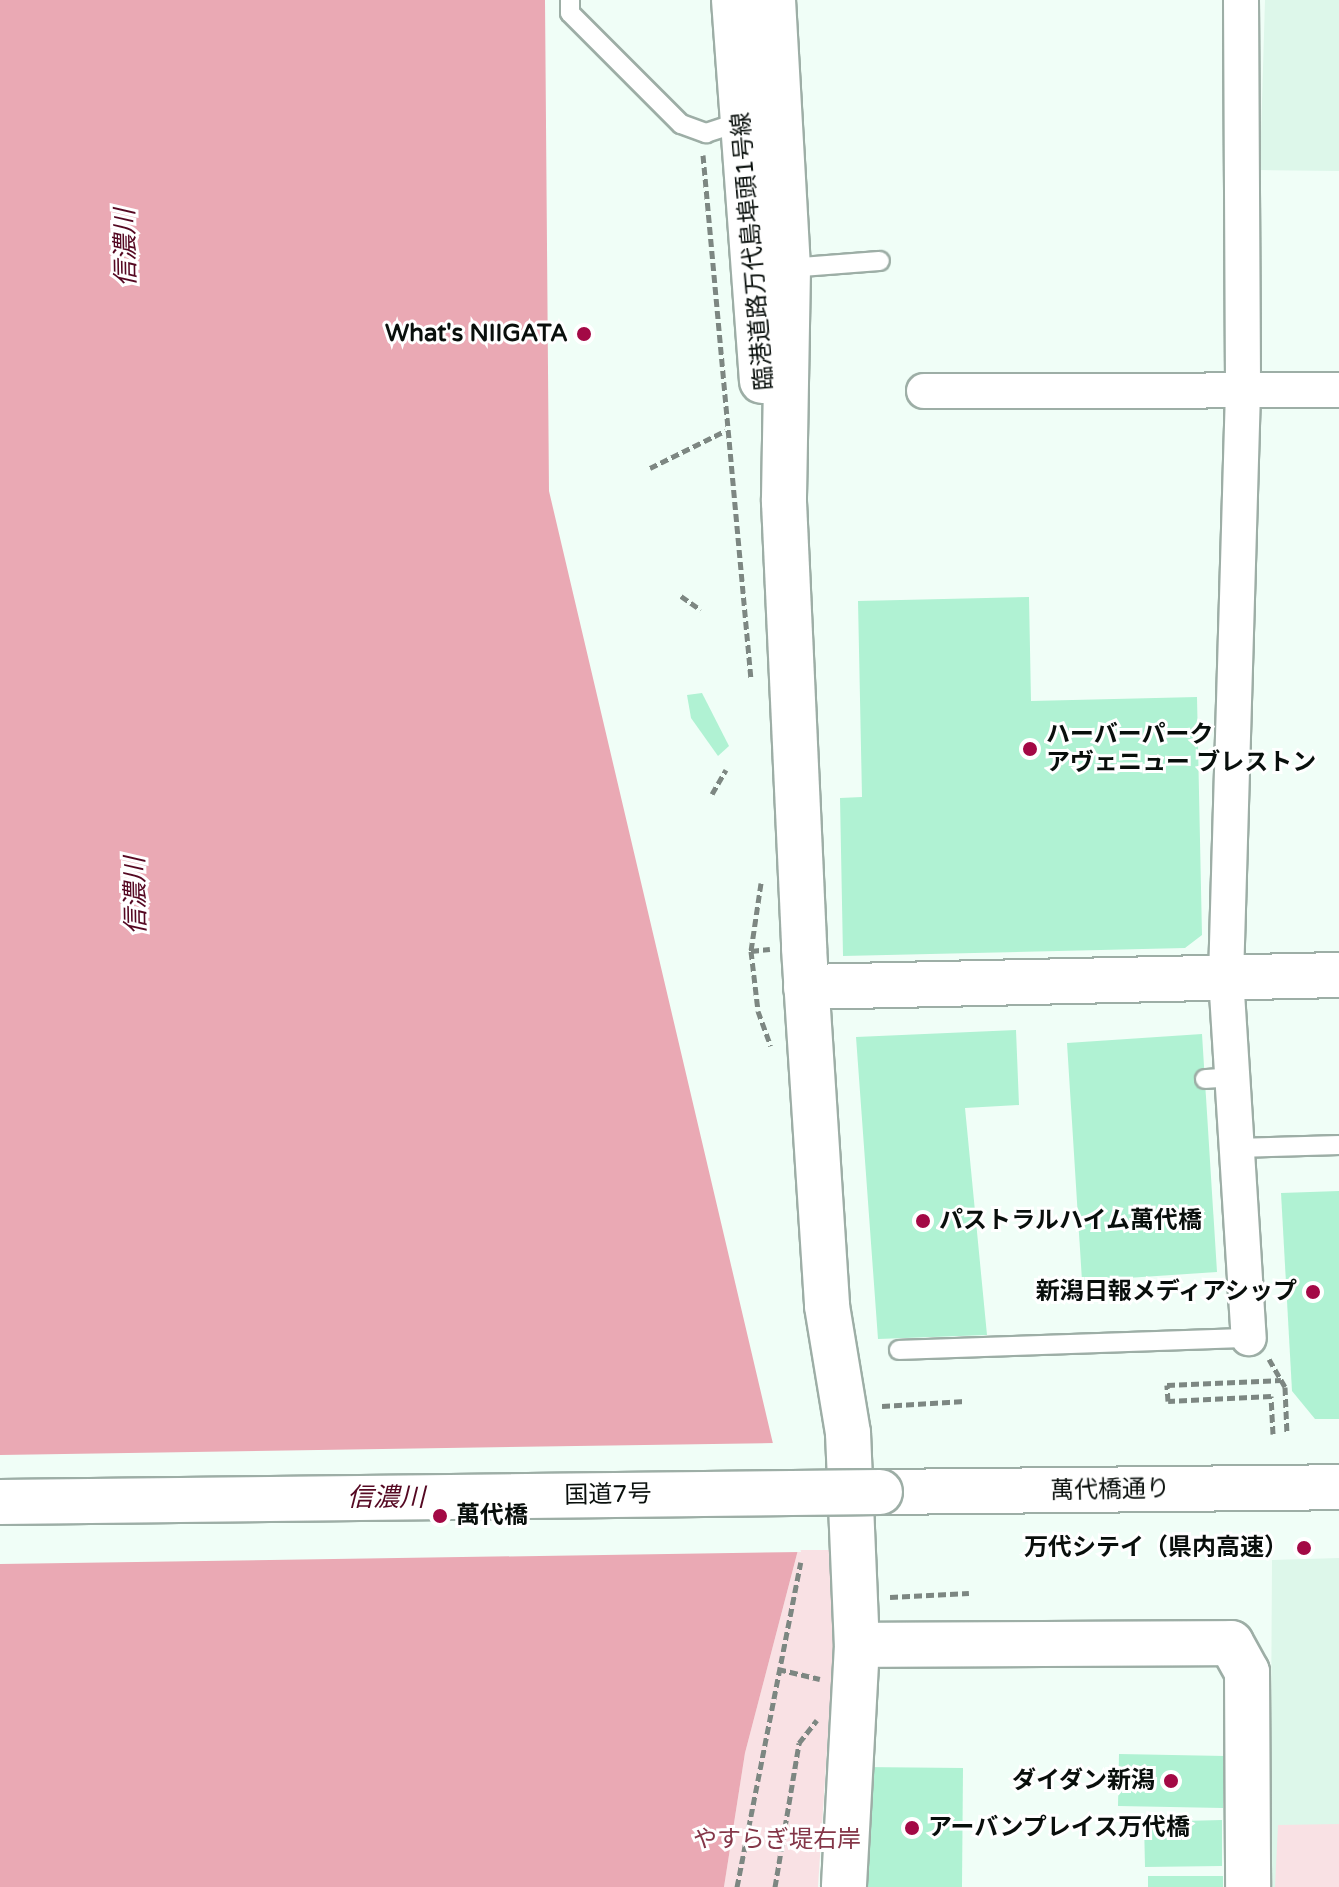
<!DOCTYPE html>
<html>
<head>
<meta charset="utf-8">
<style>
  body { margin:0 }
  #map { position:relative; width:1339px; height:1887px; overflow:hidden; background:#f0fef7; font-family:"Varela Round","Noto Sans JP",sans-serif }
  div>[style] { position:absolute }
  .built>* { inset:0; background:#ddf7ea }
  .green>* { inset:0; background:#f9e1e4 }
  .water>* { inset:0; background:#eaa9b4 }
  .pier>* { inset:0; background:#f0fef7 }
  .building>* { inset:0; background:#b0f2d3 }
  .path>* { height:5px; margin-top:-2.5px; transform-origin:0; background:repeating-linear-gradient(90deg,#7d8782 0 8px,transparent 0 12px) }
  .roads { filter:drop-shadow(2px 0 #9daea6) drop-shadow(-2px 0 #9daea6) drop-shadow(0 2px #9daea6) drop-shadow(0 -2px #9daea6) }
  .service>* { height:18px; margin:-9px; padding:0 9px; transform-origin:9px; border-radius:9px; background:#fff }
  .minor>* { height:34px; margin:-17px; padding:0 17px; transform-origin:17px; border-radius:17px; background:#fff }
  .tertiary>* { height:44px; margin:-22px; padding:0 22px; transform-origin:22px; border-radius:22px; background:#fff }
  .trunk>* { height:44px; margin:-22px; padding:0 22px; transform-origin:22px; border-radius:22px; background:#fff }
  .bridges { filter:drop-shadow(2px 0 #9daea6) drop-shadow(-2px 0 #9daea6) drop-shadow(0 2px #9daea6) drop-shadow(0 -2px #9daea6) }
  .trunk-bridge>* { height:44px; margin:-22px; padding:0 22px; transform-origin:22px; border-radius:22px; background:#fff }
  .dots>* { width:22px; height:22px; translate:-50% -50%; box-sizing:border-box; border:4px solid #fff; border-radius:50% }
  span { translate:-50% -50%; white-space:nowrap; text-align:center; line-height:1.15; -webkit-text-stroke:6px #fff; paint-order:stroke }
  .street-label { font-size:24px; color:#090f0c }
  .poi-label { font-size:24px; color:#090f0c; font-weight:700 }
  .right { translate:-100% -50%; text-align:right }
  .left { translate:0 -50%; text-align:left }
  .park-label { font-size:24px; color:#843648 }
  .water-label { font-size:26px; color:#550822; font-style:italic }
</style>
</head>
<body>
<div id="map">
  <div class="built">
    <div style="clip-path:polygon(1265px 0,1339px 0,1339px 171px,1260px 170px)"></div>
    <div style="clip-path:polygon(1339px 1558px,1339px 1887px,1270px 1887px,1272px 1560px)"></div>
  </div>
  <div class="green">
    <div style="clip-path:polygon(798px 1550px,840px 1550px,818px 1887px,724px 1887px,745px 1753px)"></div>
    <div style="clip-path:polygon(1339px 1824px,1339px 1887px,1275px 1887px,1278px 1825px)"></div>
  </div>
  <div class="water">
    <div style="clip-path:polygon(0 0,545px 0,549px 491px,798px 1550px,745px 1753px,724px 1887px,0 1887px)"></div>
  </div>
  <div class="pier">
    <div style="clip-path:polygon(774px 1443px,801px 1552px,0 1564px,0 1455px)"></div>
  </div>
  <div class="building">
    <div style="clip-path:polygon(1029px 597px,1031px 701px,1197px 697px,1202px 935px,1185px 948px,843px 956px,840px 798px,862px 797px,858px 601px)"></div>
    <div style="clip-path:polygon(702px 693px,729px 746px,718px 756px,691px 718px,687px 695px)"></div>
    <div style="clip-path:polygon(1016px 1030px,1019px 1105px,965px 1108px,987px 1335px,878px 1339px,856px 1037px)"></div>
    <div style="clip-path:polygon(1202px 1034px,1217px 1272px,1082px 1281px,1067px 1043px)"></div>
    <div style="clip-path:polygon(1339px 1191px,1339px 1419px,1315px 1419px,1292px 1391px,1281px 1193px)"></div>
    <div style="clip-path:polygon(1119px 1754px,1225px 1756px,1223px 1808px,1118px 1806px)"></div>
    <div style="clip-path:polygon(862px 1767px,963px 1768px,962px 1887px,860px 1887px)"></div>
    <div style="clip-path:polygon(1222px 1820px,1222px 1866px,1145px 1867px,1144px 1822px)"></div>
    <div style="clip-path:polygon(1148px 1876px,1223px 1876px,1223px 1887px,1148px 1887px)"></div>
  </div>
  <div class="path">
    <div style="left:703px;top:155px;width:526px;rotate:84.77deg"></div>
    <div style="left:650px;top:468px;width:84px;rotate:-26.3deg"></div>
    <div style="left:681px;top:596px;width:24px;rotate:35deg"></div>
    <div style="left:712px;top:794px;width:28px;rotate:-60deg"></div>
    <div style="left:761px;top:883px;width:69px;rotate:98.4deg"></div>
    <div style="left:751px;top:951px;width:60px;rotate:83.3deg"></div>
    <div style="left:758px;top:1011px;width:37px;rotate:70deg"></div>
    <div style="left:751px;top:951px;width:19px;rotate:-6deg"></div>
    <div style="left:1269px;top:1359px;width:32px;rotate:60deg"></div>
    <div style="left:1285px;top:1387px;width:47px;rotate:87.6deg"></div>
    <div style="left:882px;top:1406px;width:83px;rotate:-3.4deg"></div>
    <div style="left:1273px;top:1434px;width:38px;rotate:-93deg"></div>
    <div style="left:1271px;top:1396px;width:103px;rotate:177.2deg"></div>
    <div style="left:1168px;top:1401px;width:16px;rotate:-94deg"></div>
    <div style="left:1167px;top:1385px;width:114px;rotate:-2.5deg"></div>
    <div style="left:890px;top:1597px;width:79px;rotate:-2.9deg"></div>
    <div style="left:778px;top:1669px;width:43px;rotate:13.4deg"></div>
    <div style="left:737px;top:1887px;width:331px;rotate:-78.9deg"></div>
    <div style="left:775px;top:1887px;width:146px;rotate:-80.5deg"></div>
    <div style="left:799px;top:1743px;width:29px;rotate:-52deg"></div>
  </div>
  <div class="roads">
    <div class="service">
      <div style="left:570px;top:0;width:13px;rotate:90deg"></div>
      <div style="left:570px;top:13px;width:157px;rotate:45deg"></div>
      <div style="left:681px;top:124px;width:27px;rotate:20deg"></div>
      <div style="left:706px;top:133px;width:36px;rotate:-18deg"></div>
      <div style="left:788px;top:268px;width:92px;rotate:-4.4deg"></div>
      <div style="left:1205px;top:1079px;width:28px;rotate:-4deg"></div>
      <div style="left:1237px;top:1148px;width:102px;rotate:-1.7deg"></div>
      <div style="left:899px;top:1350px;width:350px;rotate:-2deg"></div>
    </div>
    <div class="minor">
      <div style="left:1241px;top:0;width:391px;rotate:89.7deg"></div>
      <div style="left:1243px;top:391px;width:586px;rotate:91.66deg"></div>
      <div style="left:1226px;top:977px;width:362px;rotate:86.4deg"></div>
      <div style="left:924px;top:391px;width:415px;rotate:-0.1deg"></div>
    </div>
    <div class="tertiary">
      <div style="left:734px;top:0;width:382px;rotate:85.8deg"></div>
      <div style="left:773px;top:0;width:268px;rotate:86.8deg"></div>
      <div style="left:788px;top:268px;width:234px;rotate:91deg"></div>
      <div style="left:784px;top:502px;width:446px;rotate:87.4deg"></div>
      <div style="left:804px;top:948px;width:359px;rotate:86.3deg"></div>
      <div style="left:827px;top:1306px;width:129px;rotate:80.6deg"></div>
      <div style="left:848px;top:1433px;width:212px;rotate:87.6deg"></div>
      <div style="left:857px;top:1645px;width:242px;rotate:93.1deg"></div>
      <div style="left:806px;top:987px;width:533px;rotate:-1.29deg"></div>
      <div style="left:857px;top:1645px;width:374px;rotate:-0.3deg"></div>
      <div style="left:1231px;top:1643px;width:33px;rotate:61deg"></div>
      <div style="left:1247px;top:1672px;width:215px;rotate:89.7deg"></div>
    </div>
    <div class="trunk">
      <div style="left:880px;top:1492px;width:459px;rotate:-0.6deg"></div>
    </div>
  </div>
  <div class="bridges">
    <div class="trunk-bridge">
      <div style="left:0;top:1502px;width:880px;rotate:-0.65deg"></div>
    </div>
  </div>
  <div class="dots">
    <div style="left:584px;top:334px;background:#a30945"></div>
    <div style="left:1030px;top:749px;background:#a30945"></div>
    <div style="left:923px;top:1221px;background:#a30945"></div>
    <div style="left:1313px;top:1292px;background:#a30945"></div>
    <div style="left:440px;top:1516px;background:#a30945"></div>
    <div style="left:1304px;top:1548px;background:#a30945"></div>
    <div style="left:1171px;top:1781px;background:#a30945"></div>
    <div style="left:912px;top:1828px;background:#a30945"></div>
  </div>
  <div class="street-label">
    <span style="left:753px;top:251px;rotate:-95deg">臨港道路万代島埠頭1号線</span>
    <span style="left:1110px;top:1490px;rotate:-1deg">萬代橋通り</span>
    <span style="left:608px;top:1495px;rotate:-1deg">国道7号</span>
  </div>
  <div class="poi-label">
    <span class="right" style="left:568px;top:334px">What's NIIGATA</span>
    <span class="left" style="left:1046px;top:749px">ハーバーパーク<br>アヴェニュー ブレストン</span>
    <span class="left" style="left:939px;top:1221px">パストラルハイム萬代橋</span>
    <span class="right" style="left:1297px;top:1292px">新潟日報メディアシップ</span>
    <span class="left" style="left:456px;top:1516px">萬代橋</span>
    <span class="right" style="left:1288px;top:1548px">万代シテイ（県内高速）</span>
    <span class="right" style="left:1155px;top:1781px">ダイダン新潟</span>
    <span class="left" style="left:928px;top:1828px">アーバンプレイス万代橋</span>
  </div>
  <div class="park-label">
    <span style="left:777px;top:1840px">やすらぎ堤右岸</span>
  </div>
  <div class="water-label">
    <span style="left:126px;top:248px;rotate:-91deg">信濃川</span>
    <span style="left:136px;top:896px;rotate:-91deg">信濃川</span>
    <span style="left:386px;top:1498px">信濃川</span>
  </div>
</div>
</body>
</html>
